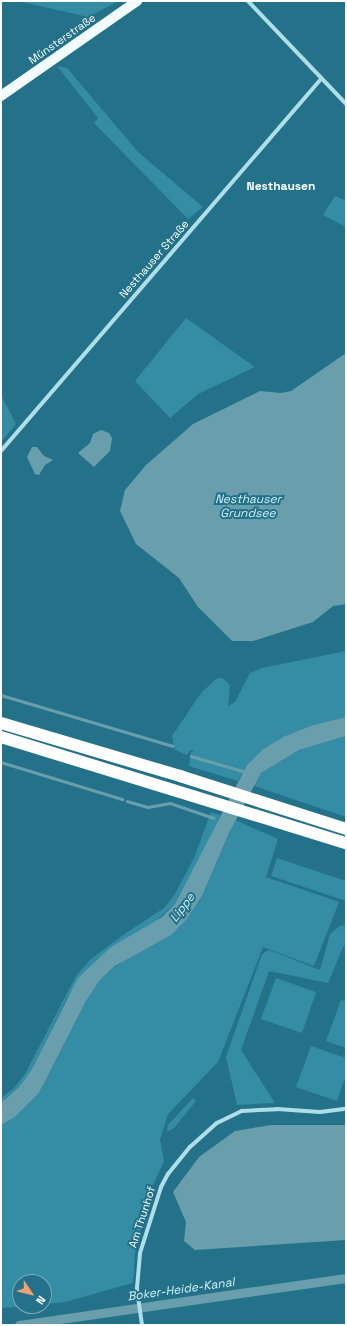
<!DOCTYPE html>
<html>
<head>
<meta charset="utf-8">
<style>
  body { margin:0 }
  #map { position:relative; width:347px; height:1326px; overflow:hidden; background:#237289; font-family:"Space Grotesk",sans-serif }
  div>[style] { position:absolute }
  .green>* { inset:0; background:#348da4 }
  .water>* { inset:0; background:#699ead }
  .stream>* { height:2.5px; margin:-1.25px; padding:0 1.25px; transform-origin:1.25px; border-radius:1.25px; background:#699ead }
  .canal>* { height:9px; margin:-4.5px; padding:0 4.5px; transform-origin:4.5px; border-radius:4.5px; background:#699ead }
  .minor>* { height:4px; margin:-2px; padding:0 2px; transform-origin:2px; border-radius:2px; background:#afdeea }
  .primary>* { height:10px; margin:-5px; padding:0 5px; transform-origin:5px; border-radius:5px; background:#f2fbfe }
  .motorway>* { height:12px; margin:-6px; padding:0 6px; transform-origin:6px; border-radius:6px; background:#fff }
  span { translate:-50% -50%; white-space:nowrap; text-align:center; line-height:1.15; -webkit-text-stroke:4px #237289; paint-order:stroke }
  .street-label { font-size:11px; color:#fff }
  .neighbourhood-label { font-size:12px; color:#fff; font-weight:700 }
  .water-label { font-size:12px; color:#d2eff6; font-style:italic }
  .frame { position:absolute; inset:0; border:2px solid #fff; pointer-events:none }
  .north { position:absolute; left:12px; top:1274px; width:40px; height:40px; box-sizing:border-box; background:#237289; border:1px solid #7baab8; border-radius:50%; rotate:125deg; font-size:11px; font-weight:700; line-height:16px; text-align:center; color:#fff }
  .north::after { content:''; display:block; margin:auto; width:14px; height:18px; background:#f5a271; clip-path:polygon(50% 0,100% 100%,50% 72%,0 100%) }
</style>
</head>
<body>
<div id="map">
  <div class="green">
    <div style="clip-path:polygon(18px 1px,119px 1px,88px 17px)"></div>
    <div style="clip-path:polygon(57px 66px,67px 68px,138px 152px,203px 207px,188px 219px,94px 123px,98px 118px)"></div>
    <div style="clip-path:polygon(335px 196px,344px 200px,346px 197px,346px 227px,323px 215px)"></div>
    <div style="clip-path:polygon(186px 318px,255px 367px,198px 394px,170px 418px,135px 381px)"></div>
    <div style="clip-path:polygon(1px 395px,16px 424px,1px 442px)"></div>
    <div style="clip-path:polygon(346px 651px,346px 717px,313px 725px,285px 736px,263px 749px,247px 765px,238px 781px,189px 766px,191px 752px,195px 751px,190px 750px,187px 755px,175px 750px,172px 736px,201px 693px,216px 679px,222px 678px,230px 685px,228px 706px,235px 702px,250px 673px,262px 668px)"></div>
    <div style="clip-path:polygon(346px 736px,346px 817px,252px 785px,261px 773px,299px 750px)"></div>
    <div style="clip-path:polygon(211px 812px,220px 815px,216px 826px,175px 904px,67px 998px,32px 1069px,19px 1087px,1px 1103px,1px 1098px,14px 1088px,25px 1074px,76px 976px,91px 959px,123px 935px,164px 908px,175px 894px,194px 858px)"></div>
    <div style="clip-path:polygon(235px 820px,278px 839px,266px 877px,339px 902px,314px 966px,263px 947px,218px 1062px,168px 1114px,160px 1140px,164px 1161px,150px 1192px,135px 1253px,133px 1283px,65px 1302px,44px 1304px,44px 1282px,20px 1282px,20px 1306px,29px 1306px,1px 1308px,1px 1125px,15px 1117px,39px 1093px,86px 1001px,100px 980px,115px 967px,187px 919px,202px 896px)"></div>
    <div style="clip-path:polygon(277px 858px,346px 881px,346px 901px,271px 876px)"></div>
    <div style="clip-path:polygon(341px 925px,346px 926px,346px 946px,343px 947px,328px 983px,269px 971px,241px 1050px,275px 1103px,237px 1105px,226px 1057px,262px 954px,269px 950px,320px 970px,330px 934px)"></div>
    <div style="clip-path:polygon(276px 978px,316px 992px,302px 1033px,261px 1019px)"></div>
    <div style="clip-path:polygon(341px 1000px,346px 1002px,346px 1048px,326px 1041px)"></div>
    <div style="clip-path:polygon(311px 1046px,346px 1058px,346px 1075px,337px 1101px,296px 1087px)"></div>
    <div style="clip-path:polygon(193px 1098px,196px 1101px,174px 1128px,167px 1132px,168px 1125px)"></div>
  </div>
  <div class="water">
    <div style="clip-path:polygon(346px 353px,346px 604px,333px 606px,313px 622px,253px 641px,232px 641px,198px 607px,179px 578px,136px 544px,120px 511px,125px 490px,146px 465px,193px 424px,260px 391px,281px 393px,291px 391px)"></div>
    <div style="clip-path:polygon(101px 430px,109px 433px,112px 438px,110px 451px,94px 467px,78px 453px,90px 443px,93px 434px)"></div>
    <div style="clip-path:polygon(32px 447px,37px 447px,44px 456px,53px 460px,45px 465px,39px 475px,35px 474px,27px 457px)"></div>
    <div style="clip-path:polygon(346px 717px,346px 736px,299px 750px,261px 773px,230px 831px,202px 896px,187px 919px,171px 935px,115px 966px,100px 980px,86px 1001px,39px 1093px,15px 1117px,1px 1125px,1px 1103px,19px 1087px,32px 1069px,78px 978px,111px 947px,162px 917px,175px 904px,247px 765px,263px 749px,285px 736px,313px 725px)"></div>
    <div style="clip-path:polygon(271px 1125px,346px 1125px,346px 1240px,195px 1250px,184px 1241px,186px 1222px,173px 1192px,199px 1157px,235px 1131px)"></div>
  </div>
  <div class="stream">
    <div style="left:1px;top:695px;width:179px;rotate:16.5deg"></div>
    <div style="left:191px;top:756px;width:57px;rotate:16.2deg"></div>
    <div style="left:1px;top:762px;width:127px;rotate:17deg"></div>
    <div style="left:127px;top:801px;width:22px;rotate:16deg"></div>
    <div style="left:148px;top:807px;width:22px;rotate:-10deg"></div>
    <div style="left:170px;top:803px;width:46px;rotate:18.8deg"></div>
  </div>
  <div class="canal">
    <div style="left:19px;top:1325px;width:330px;rotate:-8.2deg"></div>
  </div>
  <div class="minor">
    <div style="left:248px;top:1px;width:142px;rotate:46.4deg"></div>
    <div style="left:1px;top:451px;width:489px;rotate:-49.3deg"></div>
    <div style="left:142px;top:1325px;width:37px;rotate:-98deg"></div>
    <div style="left:137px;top:1288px;width:35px;rotate:-85deg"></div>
    <div style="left:140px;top:1253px;width:69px;rotate:-72.3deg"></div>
    <div style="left:161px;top:1187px;width:15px;rotate:-62deg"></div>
    <div style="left:168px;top:1174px;width:35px;rotate:-51deg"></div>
    <div style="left:190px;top:1147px;width:36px;rotate:-42deg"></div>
    <div style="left:217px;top:1123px;width:28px;rotate:-26deg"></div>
    <div style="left:242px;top:1111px;width:35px;rotate:-3deg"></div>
    <div style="left:277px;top:1109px;width:43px;rotate:4deg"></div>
    <div style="left:320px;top:1112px;width:26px;rotate:-7deg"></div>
  </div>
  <div class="primary">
    <div style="left:1px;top:96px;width:166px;rotate:-34.9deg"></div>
  </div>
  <div class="motorway">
    <div style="left:1px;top:723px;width:187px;rotate:16.5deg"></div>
    <div style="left:180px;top:776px;width:174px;rotate:17.7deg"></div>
    <div style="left:1px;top:737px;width:361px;rotate:17.1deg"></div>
  </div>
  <div class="street-label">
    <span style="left:62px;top:39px;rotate:-35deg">Münsterstraße</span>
    <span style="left:154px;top:259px;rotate:-49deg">Nesthauser Straße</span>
    <span style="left:142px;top:1217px;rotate:-72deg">Am Thunhof</span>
  </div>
  <div class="neighbourhood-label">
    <span style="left:281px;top:187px">Nesthausen</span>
  </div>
  <div class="water-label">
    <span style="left:248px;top:507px">Nesthauser<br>Grundsee</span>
    <span style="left:183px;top:908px;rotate:-53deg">Lippe</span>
    <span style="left:181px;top:1290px;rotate:-8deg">Boker-Heide-Kanal</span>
  </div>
  <div class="frame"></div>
  <div class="north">N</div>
</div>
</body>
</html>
